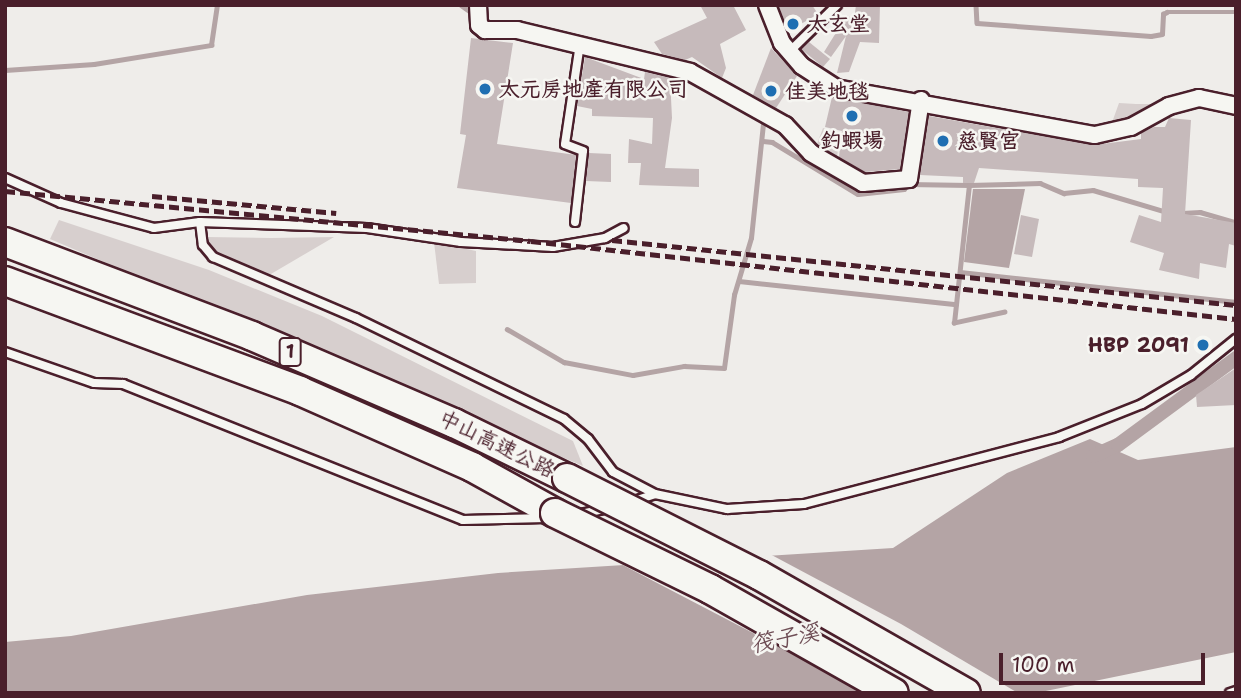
<!DOCTYPE html>
<html>
<head>
<meta charset="utf-8">
<style>
  body { margin:0 }
  #map { position:relative; width:1241px; height:698px; overflow:hidden; background:#efedea; font-family:"Shantell Sans","LXGW WenKai TC",sans-serif }
  div>[style] { position:absolute }
  .green>* { inset:0; background:#d7cfce }
  .water>* { inset:0; background:#b4a4a5 }
  .pier>* { inset:0; background:#efedea }
  .stream>* { height:4.5px; margin:-2.25px; padding:0 2.25px; transform-origin:2.25px; border-radius:2.25px; background:#b4a4a5 }
  .canal>* { height:14px; margin:-7px; padding:0 7px; transform-origin:7px; border-radius:7px; background:#b4a4a5 }
  .building>* { inset:0; background:#c6babb }
  .roads { filter:drop-shadow(2px 0 #4a1f2b) drop-shadow(-2px 0 #4a1f2b) drop-shadow(0 2px #4a1f2b) drop-shadow(0 -2px #4a1f2b) }
  .service>* { height:8px; margin:-4px; padding:0 4px; transform-origin:4px; border-radius:4px; background:#f6f6f2 }
  .minor>* { height:16px; margin:-8px; padding:0 8px; transform-origin:8px; border-radius:8px; background:#f6f6f2 }
  .motorway>* { height:28px; margin:-14px; padding:0 14px; transform-origin:14px; border-radius:14px; background:#f6f6f2 }
  .rail>* { height:4.5px; margin-top:-2.25px; transform-origin:0; background:repeating-linear-gradient(90deg,#4a1f2b 0 10px,transparent 0 15px) }
  .bridges { filter:drop-shadow(2px 0 #4a1f2b) drop-shadow(-2px 0 #4a1f2b) drop-shadow(0 2px #4a1f2b) drop-shadow(0 -2px #4a1f2b) }
  .motorway-bridge>* { height:28px; margin:-14px; padding:0 14px; transform-origin:14px; border-radius:14px; background:#f6f6f2 }
  .dots>* { width:19px; height:19px; translate:-50% -50%; box-sizing:border-box; border:4px solid #f6f6f2; border-radius:50% }
  span { translate:-50% -50%; white-space:nowrap; text-align:center; line-height:1.15; -webkit-text-stroke:5px #f6f6f2; paint-order:stroke }
  .shield-label span { padding:2px 5px; background:#f6f6f2; border:2px solid; border-radius:5px; -webkit-text-stroke-width:0 }
  .shield-label { font-size:19px; color:#4a1f2b; font-weight:700 }
  .poi-label { font-size:21px; color:#4a1f2b; font-weight:700 }
  .left { translate:0 -50%; text-align:left }
  .right { translate:-100% -50%; text-align:right }
  .street-label { font-size:21px; color:#4a1f2b }
  .water-label { font-size:23px; color:#6f4e56; font-style:italic }
  .frame { position:absolute; inset:0; border:7px solid #4a1f2b; pointer-events:none }
  .scale { position:absolute; left:999px; top:653px; width:206px; height:32px; box-sizing:border-box; border:4px solid #4a1f2b; border-top:0; padding-left:9px; font-size:21px; line-height:24px; white-space:nowrap; color:#4a1f2b; -webkit-text-stroke:5px #f6f6f2; paint-order:stroke }
</style>
</head>
<body>
<div id="map">
  <div class="green">
    <div style="clip-path:polygon(1119px 103px,1136px 104px,1154px 104px,1110px 128px)"></div>
    <div style="clip-path:polygon(823px 128px,840px 134px,835px 173px,812px 157px)"></div>
    <div style="clip-path:polygon(59px 220px,209px 270px,322px 316px,573px 441px,583px 466px,50px 239px)"></div>
    <div style="clip-path:polygon(207px 237px,271px 238px,334px 237px,259px 281px,217px 261px,207px 249px)"></div>
    <div style="clip-path:polygon(434px 242px,476px 251px,476px 283px,439px 284px)"></div>
  </div>
  <div class="water">
    <div style="clip-path:polygon(973px 189px,1025px 189px,1009px 268px,964px 262px)"></div>
    <div style="clip-path:polygon(1090px 439px,1138px 460px,1236px 447px,1236px 652px,1036px 693px,5px 693px,5px 642px,71px 636px,307px 595px,498px 573px,893px 548px,1007px 473px)"></div>
  </div>
  <div class="pier">
    <div style="clip-path:polygon(766px 552px,901px 624px,1018px 693px,868px 693px,615px 561px)"></div>
  </div>
  <div class="stream">
    <div style="left:461px;top:5px;width:12px;rotate:35deg"></div>
    <div style="left:976px;top:5px;width:18px;rotate:87deg"></div>
    <div style="left:977px;top:23px;width:174px;rotate:4.3deg"></div>
    <div style="left:1151px;top:36px;width:11px;rotate:-10deg"></div>
    <div style="left:1162px;top:34px;width:20px;rotate:-87deg"></div>
    <div style="left:1163px;top:14px;width:4px;rotate:-27deg"></div>
    <div style="left:1167px;top:12px;width:69px"></div>
    <div style="left:5px;top:70px;width:89px;rotate:-3.9deg"></div>
    <div style="left:94px;top:64px;width:119px;rotate:-9.2deg"></div>
    <div style="left:211px;top:45px;width:40px;rotate:-81.5deg"></div>
    <div style="left:763px;top:141px;width:9px;rotate:6deg"></div>
    <div style="left:772px;top:142px;width:100px;rotate:31.2deg"></div>
    <div style="left:858px;top:194px;width:46px;rotate:-6.2deg"></div>
    <div style="left:904px;top:189px;width:6px;rotate:-51deg"></div>
    <div style="left:908px;top:184px;width:61px;rotate:0.9deg"></div>
    <div style="left:1182px;top:213px;width:18px;rotate:-3deg"></div>
    <div style="left:1200px;top:212px;width:37px;rotate:16deg"></div>
    <div style="left:960px;top:272px;width:278px;rotate:6.2deg"></div>
    <div style="left:739px;top:281px;width:218px;rotate:6.1deg"></div>
    <div style="left:1005px;top:312px;width:52px;rotate:167.8deg"></div>
    <div style="left:954px;top:323px;width:139px;rotate:-83.8deg"></div>
    <div style="left:969px;top:185px;width:71px;rotate:-1.6deg"></div>
    <div style="left:1040px;top:183px;width:26px;rotate:23deg"></div>
    <div style="left:1064px;top:193px;width:29px;rotate:-6deg"></div>
    <div style="left:1093px;top:190px;width:77px;rotate:16.6deg"></div>
    <div style="left:507px;top:329px;width:66px;rotate:30.1deg"></div>
    <div style="left:564px;top:362px;width:70px;rotate:10.7deg"></div>
    <div style="left:633px;top:375px;width:52px;rotate:-10deg"></div>
    <div style="left:684px;top:366px;width:40px;rotate:2.9deg"></div>
    <div style="left:724px;top:368px;width:74px;rotate:-82.2deg"></div>
    <div style="left:734px;top:295px;width:59px;rotate:-73.4deg"></div>
    <div style="left:751px;top:238px;width:116px;rotate:-84deg"></div>
  </div>
  <div class="canal">
    <div style="left:1093px;top:456px;width:27px;rotate:-24deg"></div>
    <div style="left:1118px;top:445px;width:147px;rotate:-36.4deg"></div>
  </div>
  <div class="building">
    <div style="clip-path:polygon(700px 5px,733px 5px,746px 30px,720px 44px,726px 68px,722px 78px,692px 57px,685px 60px,662px 54px,654px 42px,707px 18px)"></div>
    <div style="clip-path:polygon(778px 5px,812px 5px,818px 14px,789px 31px)"></div>
    <div style="clip-path:polygon(856px 5px,880px 5px,879px 43px,860px 42px,849px 72px,837px 73px,846px 36px,831px 57px,824px 52px,847px 15px,854px 20px)"></div>
    <div style="clip-path:polygon(471px 38px,513px 43px,497px 144px,576px 155px,571px 203px,457px 188px,466px 135px,460px 134px)"></div>
    <div style="clip-path:polygon(809px 42px,830px 59px,823px 67px,801px 49px)"></div>
    <div style="clip-path:polygon(771px 48px,797px 76px,776px 108px,753px 95px)"></div>
    <div style="clip-path:polygon(585px 57px,644px 79px,645px 72px,670px 78px,672px 118px,665px 168px,699px 169px,699px 187px,639px 185px,641px 163px,628px 163px,629px 139px,652px 144px,653px 118px,592px 116px,592px 109px,577px 106px)"></div>
    <div style="clip-path:polygon(832px 97px,909px 112px,900px 169px,865px 172px,839px 157px,842px 131px,825px 127px)"></div>
    <div style="clip-path:polygon(929px 116px,1094px 145px,1141px 139px,1141px 133px,1154px 127px,1165px 127px,1169px 118px,1191px 120px,1185px 214px,1236px 223px,1236px 246px,1229px 244px,1226px 268px,1200px 263px,1199px 279px,1159px 270px,1164px 253px,1130px 242px,1139px 215px,1161px 222px,1163px 188px,1138px 187px,1138px 179px,979px 168px,974px 183px,963px 183px,963px 177px,920px 175px)"></div>
    <div style="clip-path:polygon(589px 153px,611px 154px,611px 182px,586px 181px)"></div>
    <div style="clip-path:polygon(1021px 215px,1039px 219px,1032px 257px,1014px 254px)"></div>
    <div style="clip-path:polygon(1236px 368px,1236px 405px,1197px 407px,1196px 395px)"></div>
  </div>
  <div class="roads">
    <div class="service">
      <div style="left:789px;top:52px;width:67px;rotate:-44.4deg"></div>
      <div style="left:5px;top:178px;width:61px;rotate:24.1deg"></div>
      <div style="left:61px;top:203px;width:96px;rotate:15deg"></div>
      <div style="left:154px;top:228px;width:46px;rotate:-7.4deg"></div>
      <div style="left:200px;top:222px;width:167px;rotate:2.1deg"></div>
      <div style="left:367px;top:228px;width:95px;rotate:8.5deg"></div>
      <div style="left:461px;top:242px;width:92px;rotate:3.1deg"></div>
      <div style="left:553px;top:247px;width:53px;rotate:-9.8deg"></div>
      <div style="left:605px;top:238px;width:21px;rotate:-28deg"></div>
      <div style="left:200px;top:222px;width:23px;rotate:83deg"></div>
      <div style="left:203px;top:245px;width:16px;rotate:50deg"></div>
      <div style="left:213px;top:257px;width:155px;rotate:23.1deg"></div>
      <div style="left:356px;top:318px;width:231px;rotate:25.9deg"></div>
      <div style="left:564px;top:419px;width:31px;rotate:40deg"></div>
      <div style="left:588px;top:439px;width:41px;rotate:52.9deg"></div>
      <div style="left:613px;top:472px;width:47px;rotate:27.6deg"></div>
      <div style="left:655px;top:494px;width:74px;rotate:11.8deg"></div>
      <div style="left:727px;top:509px;width:77px;rotate:-3.7deg"></div>
      <div style="left:804px;top:504px;width:264px;rotate:-14.7deg"></div>
      <div style="left:1059px;top:437px;width:89px;rotate:-21.7deg"></div>
      <div style="left:1142px;top:404px;width:57px;rotate:-30.6deg"></div>
      <div style="left:1191px;top:375px;width:58px;rotate:-38.7deg"></div>
      <div style="left:575px;top:222px;width:71px;rotate:-83.6deg"></div>
      <div style="left:583px;top:151px;width:19px;rotate:-159deg"></div>
      <div style="left:565px;top:144px;width:101px;rotate:-81.5deg"></div>
      <div style="left:5px;top:352px;width:94px;rotate:19.2deg"></div>
      <div style="left:94px;top:383px;width:29px;rotate:2deg"></div>
      <div style="left:123px;top:384px;width:366px;rotate:21.8deg"></div>
      <div style="left:463px;top:520px;width:83px;rotate:-1.4deg"></div>
      <div style="left:631px;top:502px;width:25px;rotate:-18deg"></div>
      <div style="left:576px;top:515px;width:33px;rotate:-12deg"></div>
      <div style="left:1230px;top:693px;width:6px;rotate:-18deg"></div>
    </div>
    <div class="minor">
      <div style="left:478px;top:5px;width:20px;rotate:87deg"></div>
      <div style="left:479px;top:25px;width:8px;rotate:40deg"></div>
      <div style="left:485px;top:30px;width:32px"></div>
      <div style="left:517px;top:30px;width:178px;rotate:13.6deg"></div>
      <div style="left:690px;top:72px;width:109px;rotate:29.2deg"></div>
      <div style="left:785px;top:125px;width:38px;rotate:47deg"></div>
      <div style="left:811px;top:153px;width:60px;rotate:30deg"></div>
      <div style="left:863px;top:183px;width:46px;rotate:-5deg"></div>
      <div style="left:909px;top:179px;width:80px;rotate:-81.4deg"></div>
      <div style="left:767px;top:5px;width:41px;rotate:68.5deg"></div>
      <div style="left:782px;top:43px;width:30px;rotate:49deg"></div>
      <div style="left:802px;top:66px;width:40px;rotate:32.9deg"></div>
      <div style="left:836px;top:88px;width:263px;rotate:10.3deg"></div>
      <div style="left:1095px;top:135px;width:37px;rotate:-13deg"></div>
      <div style="left:1131px;top:127px;width:43px;rotate:-28.9deg"></div>
      <div style="left:1169px;top:106px;width:31px;rotate:-15deg"></div>
      <div style="left:1199px;top:98px;width:38px;rotate:12deg"></div>
    </div>
    <div class="motorway">
      <div style="left:5px;top:242px;width:264px;rotate:20.8deg"></div>
      <div style="left:252px;top:336px;width:220px;rotate:23.3deg"></div>
      <div style="left:454px;top:423px;width:126px;rotate:26deg"></div>
      <div style="left:5px;top:281px;width:315px;rotate:20.4deg"></div>
      <div style="left:300px;top:391px;width:188px;rotate:23.8deg"></div>
      <div style="left:472px;top:467px;width:95px;rotate:29deg"></div>
    </div>
  </div>
  <div class="rail">
    <div style="left:5px;top:191px;width:528px;rotate:5.43deg"></div>
    <div style="left:531px;top:241px;width:709px;rotate:6.31deg"></div>
    <div style="left:152px;top:196px;width:185px;rotate:5.3deg"></div>
    <div style="left:612px;top:240px;width:627px;rotate:5.95deg"></div>
  </div>
  <div class="bridges">
    <div class="motorway-bridge">
      <div style="left:567px;top:478px;width:215px;rotate:26.8deg"></div>
      <div style="left:759px;top:575px;width:238px;rotate:29.7deg"></div>
      <div style="left:555px;top:513px;width:173px;rotate:26.1deg"></div>
      <div style="left:710px;top:589px;width:211px;rotate:29.5deg"></div>
    </div>
  </div>
  <div class="dots">
    <div style="left:793px;top:24px;background:#1f6fb2"></div>
    <div style="left:485px;top:89px;background:#1f6fb2"></div>
    <div style="left:771px;top:91px;background:#1f6fb2"></div>
    <div style="left:852px;top:116px;background:#1f6fb2"></div>
    <div style="left:943px;top:141px;background:#1f6fb2"></div>
    <div style="left:1203px;top:345px;background:#1f6fb2"></div>
  </div>
  <div class="shield-label">
    <span style="left:290px;top:352px">1</span>
  </div>
  <div class="poi-label">
    <span class="left" style="left:807px;top:24px">太玄堂</span>
    <span class="left" style="left:499px;top:89px">太元房地產有限公司</span>
    <span class="left" style="left:785px;top:91px">佳美地毯</span>
    <span style="left:852px;top:140px">釣蝦場</span>
    <span class="left" style="left:957px;top:141px">慈賢宮</span>
    <span class="right" style="left:1189px;top:345px">HBP 2091</span>
  </div>
  <div class="street-label">
    <span style="left:497px;top:444px;rotate:26deg">中山高速公路</span>
  </div>
  <div class="water-label">
    <span style="left:785px;top:638px;rotate:-11deg">筏子溪</span>
  </div>
  <div class="frame"></div>
  <div class="scale">100 m</div>
</div>
</body>
</html>
